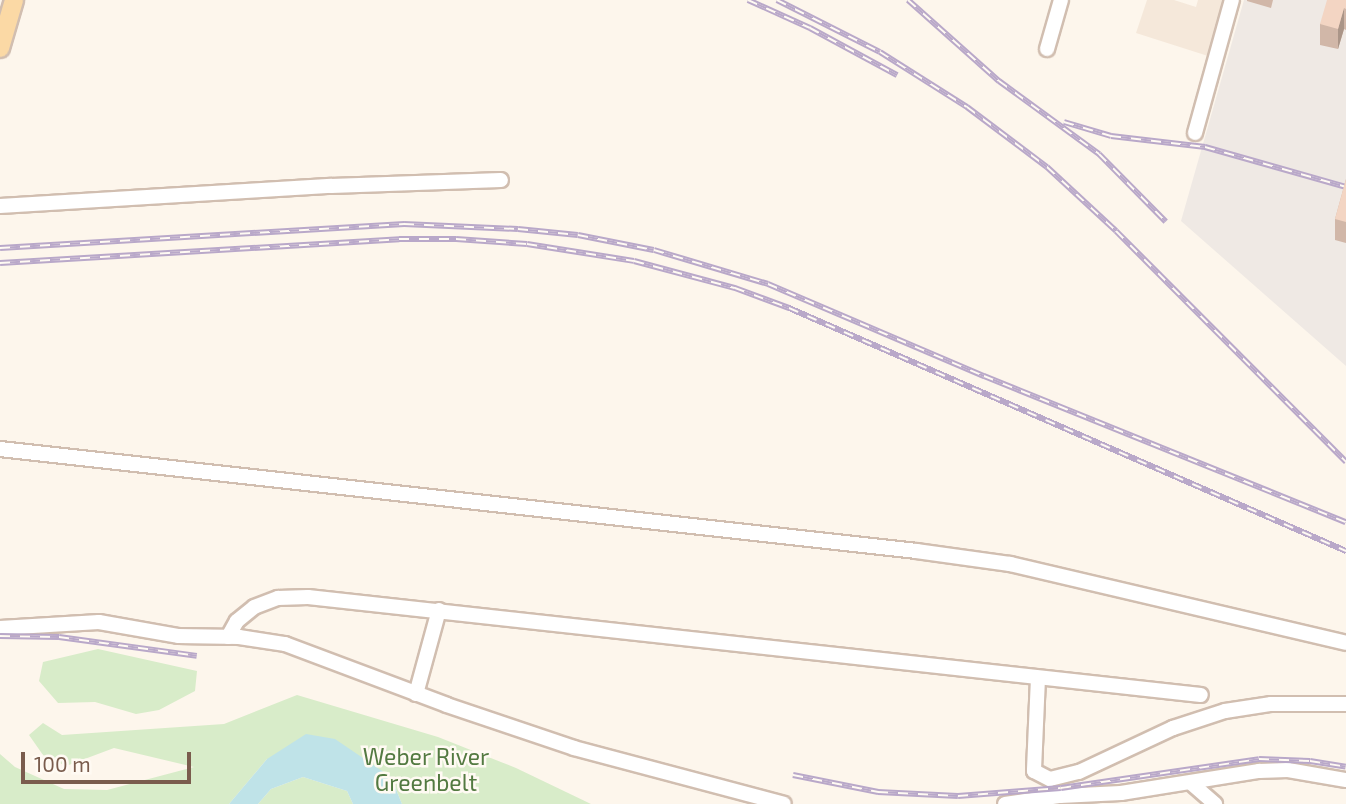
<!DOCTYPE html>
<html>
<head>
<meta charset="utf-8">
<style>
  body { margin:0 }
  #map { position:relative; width:1346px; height:804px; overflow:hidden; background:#fdf6ec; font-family:"Exo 2",sans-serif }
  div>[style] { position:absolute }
  .residential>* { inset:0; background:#f5e8da }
  .industrial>* { inset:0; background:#efe9e4 }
  .green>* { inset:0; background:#d8ecc9 }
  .water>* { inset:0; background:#bfe3e8 }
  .roads { filter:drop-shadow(2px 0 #d1beb0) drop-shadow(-2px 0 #d1beb0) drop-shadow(0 2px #d1beb0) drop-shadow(0 -2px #d1beb0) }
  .minor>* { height:14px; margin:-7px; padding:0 7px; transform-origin:7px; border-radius:7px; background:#fff }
  .major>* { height:18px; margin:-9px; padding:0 9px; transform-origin:9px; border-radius:9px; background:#fbd9a5 }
  .rail>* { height:6px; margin-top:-3px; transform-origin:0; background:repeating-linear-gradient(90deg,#fffaf3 0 10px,#b9a8c9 0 20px); box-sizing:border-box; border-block:2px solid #b9a8c9 }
  .wall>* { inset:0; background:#d1b7a8 }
  .shaded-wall>* { inset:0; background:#aa9588 }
  .building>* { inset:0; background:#f3d5c3 }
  span { translate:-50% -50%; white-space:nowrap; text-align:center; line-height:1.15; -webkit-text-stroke:5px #fffaf3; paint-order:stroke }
  .park-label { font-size:23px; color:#537a41 }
  .scale { position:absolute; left:21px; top:752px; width:170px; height:32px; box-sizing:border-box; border:4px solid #7a5c4d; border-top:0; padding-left:9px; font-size:21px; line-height:24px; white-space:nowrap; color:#7a5c4d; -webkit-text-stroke:5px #fffaf3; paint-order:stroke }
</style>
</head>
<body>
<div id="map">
  <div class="residential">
    <div style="clip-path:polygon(1147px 0,1174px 0,1196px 7px,1198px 0,1224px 0,1208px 56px,1136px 33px)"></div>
  </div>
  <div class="industrial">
    <div style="clip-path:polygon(1244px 0,1346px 0,1346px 366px,1181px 221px)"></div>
  </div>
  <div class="green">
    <div style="clip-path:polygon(98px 649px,197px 671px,195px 691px,159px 710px,136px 714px,95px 702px,58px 703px,39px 681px,43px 662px)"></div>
    <div style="clip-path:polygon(297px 695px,438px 737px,516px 768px,591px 804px,402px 804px,391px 777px,267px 759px,229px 804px,0 804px,0 754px,15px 767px,64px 789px,107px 790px,194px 767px,114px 748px,66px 766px,43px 755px,29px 735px,43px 723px,62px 735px,224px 724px)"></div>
    <div style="clip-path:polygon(303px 777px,347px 791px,353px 804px,258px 804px,271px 789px)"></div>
  </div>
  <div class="water">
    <div style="clip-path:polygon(306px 734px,335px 739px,391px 777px,402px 804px,353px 804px,347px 791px,303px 777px,271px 789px,258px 804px,229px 804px,267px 759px)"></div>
  </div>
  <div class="roads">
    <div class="minor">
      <div style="left:1047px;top:49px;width:51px;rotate:-74.1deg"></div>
      <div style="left:1195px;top:133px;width:138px;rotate:-74.5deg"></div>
      <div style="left:0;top:206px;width:332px;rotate:-3.5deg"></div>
      <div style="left:331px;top:186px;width:170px;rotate:-2deg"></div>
      <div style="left:0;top:449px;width:922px;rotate:6.35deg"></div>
      <div style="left:916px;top:551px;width:95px;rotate:7.9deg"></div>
      <div style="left:1010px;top:564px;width:345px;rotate:13.2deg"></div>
      <div style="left:0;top:628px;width:99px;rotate:-3.5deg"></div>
      <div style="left:99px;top:622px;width:80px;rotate:10deg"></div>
      <div style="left:178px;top:636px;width:61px;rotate:0.9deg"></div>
      <div style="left:239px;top:637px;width:47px;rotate:8.7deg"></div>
      <div style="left:285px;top:644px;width:173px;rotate:20.6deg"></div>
      <div style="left:447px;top:705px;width:134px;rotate:18.7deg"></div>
      <div style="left:574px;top:748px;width:217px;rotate:14.9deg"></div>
      <div style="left:228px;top:637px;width:18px;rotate:-61deg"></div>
      <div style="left:237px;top:621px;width:22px;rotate:-39deg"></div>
      <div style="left:254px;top:607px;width:26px;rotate:-21deg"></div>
      <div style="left:278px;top:598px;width:30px;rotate:-2deg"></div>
      <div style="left:308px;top:597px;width:898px;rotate:6.26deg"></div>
      <div style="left:1038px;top:678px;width:93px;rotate:92.5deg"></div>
      <div style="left:1034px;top:771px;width:18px;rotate:27deg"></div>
      <div style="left:1050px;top:779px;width:30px;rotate:-14deg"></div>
      <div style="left:1079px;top:772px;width:104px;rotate:-25.1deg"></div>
      <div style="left:1173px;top:728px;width:55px;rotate:-18.1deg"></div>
      <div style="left:1225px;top:711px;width:47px;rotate:-8.7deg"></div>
      <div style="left:1271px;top:704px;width:75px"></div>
      <div style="left:416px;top:694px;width:87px;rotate:-74.7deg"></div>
      <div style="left:1191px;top:783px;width:32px;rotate:41deg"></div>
      <div style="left:1005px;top:804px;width:56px;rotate:-8.3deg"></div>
      <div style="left:1060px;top:796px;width:61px;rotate:-2.8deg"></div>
      <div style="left:1121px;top:793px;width:140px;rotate:-9.1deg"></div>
      <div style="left:1259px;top:771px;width:29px;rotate:-2deg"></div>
      <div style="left:1288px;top:770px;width:59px;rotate:9.8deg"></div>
    </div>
    <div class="major">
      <div style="left:0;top:48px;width:50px;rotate:-73.7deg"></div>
    </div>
  </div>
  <div class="rail">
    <div style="left:748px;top:0;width:68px;rotate:24.3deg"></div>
    <div style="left:810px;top:28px;width:99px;rotate:28.4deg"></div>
    <div style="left:777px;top:0;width:115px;rotate:26.8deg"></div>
    <div style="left:880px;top:52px;width:103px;rotate:32.3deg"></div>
    <div style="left:967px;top:107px;width:100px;rotate:36.9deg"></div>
    <div style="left:1047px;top:167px;width:94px;rotate:42.8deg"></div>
    <div style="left:1116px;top:231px;width:326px;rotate:45.1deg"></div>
    <div style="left:908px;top:0;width:122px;rotate:41.7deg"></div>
    <div style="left:999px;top:81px;width:124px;rotate:36.1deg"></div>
    <div style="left:1099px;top:154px;width:95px;rotate:45.4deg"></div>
    <div style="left:1064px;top:122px;width:49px;rotate:16.6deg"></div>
    <div style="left:1111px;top:136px;width:95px;rotate:6.7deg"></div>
    <div style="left:1205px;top:147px;width:147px;rotate:15.8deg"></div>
    <div style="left:0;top:248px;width:405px;rotate:-3.4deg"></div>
    <div style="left:404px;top:224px;width:114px;rotate:2.5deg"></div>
    <div style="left:518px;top:229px;width:60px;rotate:5.7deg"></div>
    <div style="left:578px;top:235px;width:77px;rotate:11.2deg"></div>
    <div style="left:654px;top:250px;width:119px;rotate:16.6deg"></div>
    <div style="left:768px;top:284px;width:235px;rotate:23.1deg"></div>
    <div style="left:984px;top:376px;width:390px;rotate:22deg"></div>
    <div style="left:0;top:263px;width:400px;rotate:-3.4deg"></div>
    <div style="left:399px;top:239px;width:57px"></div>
    <div style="left:456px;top:239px;width:71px;rotate:4deg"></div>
    <div style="left:527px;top:244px;width:108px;rotate:9deg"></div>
    <div style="left:634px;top:261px;width:105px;rotate:15deg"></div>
    <div style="left:735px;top:288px;width:58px;rotate:20.3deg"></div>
    <div style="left:789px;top:308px;width:608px;rotate:23.57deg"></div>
    <div style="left:0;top:636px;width:59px;rotate:1deg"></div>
    <div style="left:59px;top:637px;width:139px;rotate:7.8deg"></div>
    <div style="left:793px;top:775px;width:87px;rotate:11.3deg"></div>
    <div style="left:878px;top:792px;width:80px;rotate:2.9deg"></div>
    <div style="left:958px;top:796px;width:103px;rotate:-4.4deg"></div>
    <div style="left:1061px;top:788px;width:200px;rotate:-8.3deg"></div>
    <div style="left:1259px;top:759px;width:51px;rotate:2.2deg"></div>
    <div style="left:1310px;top:761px;width:36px;rotate:9deg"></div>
  </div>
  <div class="wall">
    <div style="clip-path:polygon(1247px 0,1273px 0,1271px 8px,1247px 1px)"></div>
    <div style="clip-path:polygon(1346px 0,1346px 30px,1344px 29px,1338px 49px,1320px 45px,1320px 24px)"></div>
    <div style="clip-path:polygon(1346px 179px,1346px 243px,1335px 240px,1335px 219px)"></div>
  </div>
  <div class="shaded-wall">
    <div style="clip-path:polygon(1344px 8px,1344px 29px,1338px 49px,1338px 29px)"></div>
  </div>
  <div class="building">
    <div style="clip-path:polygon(1327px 0,1346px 0,1346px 9px,1344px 8px,1338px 29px,1320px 24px)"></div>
    <div style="clip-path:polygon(1346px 179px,1346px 222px,1335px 219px)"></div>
  </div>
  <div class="park-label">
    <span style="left:426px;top:769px">Weber River<br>Greenbelt</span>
  </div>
  <div class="scale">100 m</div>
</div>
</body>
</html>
